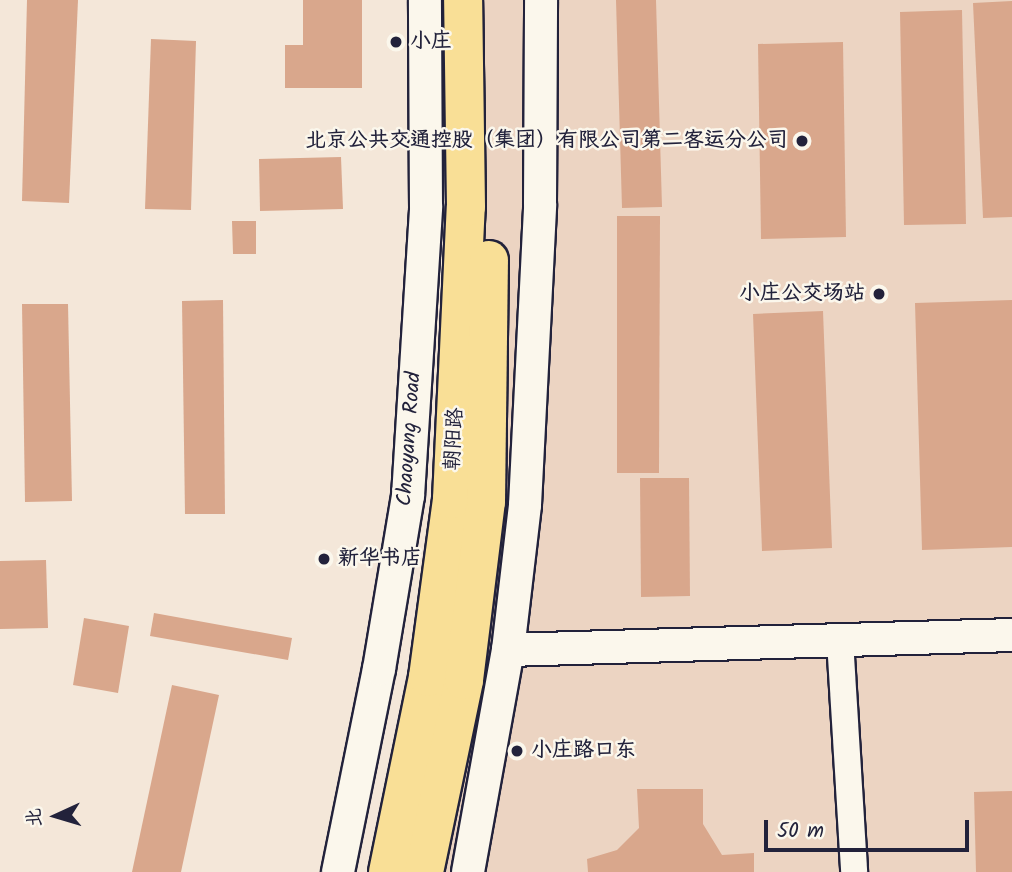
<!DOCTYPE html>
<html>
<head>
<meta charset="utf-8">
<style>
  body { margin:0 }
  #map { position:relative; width:1012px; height:872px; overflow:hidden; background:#f4e7d9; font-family:Kalam,"LXGW WenKai TC",sans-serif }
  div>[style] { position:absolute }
  .built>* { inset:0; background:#ecd4c2 }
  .building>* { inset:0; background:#d9a78c }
  .roads { filter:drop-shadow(2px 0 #22223b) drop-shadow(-2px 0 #22223b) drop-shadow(0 2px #22223b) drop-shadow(0 -2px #22223b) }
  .minor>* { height:26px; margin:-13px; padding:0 13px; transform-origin:13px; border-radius:13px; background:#fbf7ec }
  .tertiary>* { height:32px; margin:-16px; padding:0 16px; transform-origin:16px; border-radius:16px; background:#fbf7ec }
  .trunk>* { height:38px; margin:-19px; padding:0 19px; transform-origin:19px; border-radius:19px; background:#f9df96 }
  .dots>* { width:19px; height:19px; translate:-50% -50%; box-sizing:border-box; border:4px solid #fbf7ec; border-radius:50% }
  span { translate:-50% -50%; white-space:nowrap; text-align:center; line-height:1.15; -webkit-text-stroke:5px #fbf7ec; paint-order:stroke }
  .poi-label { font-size:21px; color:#22223b; font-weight:700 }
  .left { translate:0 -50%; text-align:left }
  .right { translate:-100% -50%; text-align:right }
  .street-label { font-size:21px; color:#22223b }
  .north { position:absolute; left:21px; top:781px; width:70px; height:70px; -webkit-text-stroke:5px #fbf7ec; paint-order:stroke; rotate:266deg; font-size:19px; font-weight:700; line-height:28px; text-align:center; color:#22223b }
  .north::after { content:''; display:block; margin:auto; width:24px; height:32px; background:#22223b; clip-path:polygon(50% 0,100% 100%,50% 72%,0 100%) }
  .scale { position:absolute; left:764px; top:820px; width:205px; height:32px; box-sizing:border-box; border:4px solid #22223b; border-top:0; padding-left:9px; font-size:21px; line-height:24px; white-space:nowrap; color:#22223b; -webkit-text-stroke:5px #fbf7ec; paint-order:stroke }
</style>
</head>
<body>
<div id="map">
  <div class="built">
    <div style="clip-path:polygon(463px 0,1012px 0,1012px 872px,396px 872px,448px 634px)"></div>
  </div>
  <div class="building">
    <div style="clip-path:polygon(27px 0,78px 0,69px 203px,22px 201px)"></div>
    <div style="clip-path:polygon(303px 0,362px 0,362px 88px,285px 88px,285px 45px,303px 45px)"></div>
    <div style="clip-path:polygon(616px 0,656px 0,662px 207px,622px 208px)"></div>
    <div style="clip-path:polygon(1012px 1px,1012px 217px,983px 218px,973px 3px)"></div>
    <div style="clip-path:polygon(962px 10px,966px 224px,904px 225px,900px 12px)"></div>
    <div style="clip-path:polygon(151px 39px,196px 41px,191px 210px,145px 209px)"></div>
    <div style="clip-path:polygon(843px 42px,846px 237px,761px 239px,758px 44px)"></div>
    <div style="clip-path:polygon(341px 157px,343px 209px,260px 211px,259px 159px)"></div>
    <div style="clip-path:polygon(617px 216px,660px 216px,659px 473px,617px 473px)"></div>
    <div style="clip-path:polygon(232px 221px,256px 221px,256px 254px,233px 254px)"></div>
    <div style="clip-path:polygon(223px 300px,225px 514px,185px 514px,182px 301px)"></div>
    <div style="clip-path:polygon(1012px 300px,1012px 547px,922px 550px,915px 303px)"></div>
    <div style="clip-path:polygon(22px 304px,68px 304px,72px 501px,25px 502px)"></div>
    <div style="clip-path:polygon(823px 311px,832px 548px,762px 551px,753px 314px)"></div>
    <div style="clip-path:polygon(640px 478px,689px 478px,690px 596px,641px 597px)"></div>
    <div style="clip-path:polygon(46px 560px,48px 628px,0 629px,0 561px)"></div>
    <div style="clip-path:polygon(154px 613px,292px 638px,288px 660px,150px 636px)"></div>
    <div style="clip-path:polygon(84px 618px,129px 626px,118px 693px,73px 685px)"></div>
    <div style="clip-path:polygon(172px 685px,219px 695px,181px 872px,132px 872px)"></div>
    <div style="clip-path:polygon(637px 789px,703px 789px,703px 824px,722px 855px,754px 853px,754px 872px,588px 872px,587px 859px,617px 850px,639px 828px)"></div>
    <div style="clip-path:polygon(1012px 791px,1012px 872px,976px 872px,974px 792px)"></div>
  </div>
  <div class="roads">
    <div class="minor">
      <div style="left:840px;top:640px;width:232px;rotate:86.5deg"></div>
    </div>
    <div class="tertiary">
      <div style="left:508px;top:650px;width:504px;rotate:-1.7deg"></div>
      <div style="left:338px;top:872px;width:207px;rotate:-78.6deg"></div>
      <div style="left:379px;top:669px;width:175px;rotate:-80.5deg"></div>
      <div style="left:408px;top:496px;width:290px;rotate:-86.4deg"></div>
      <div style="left:426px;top:207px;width:207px;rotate:-90.3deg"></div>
      <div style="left:468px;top:872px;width:226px;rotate:-79.8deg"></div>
      <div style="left:508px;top:650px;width:146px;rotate:-83.3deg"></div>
      <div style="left:525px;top:505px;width:301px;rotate:-87.1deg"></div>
      <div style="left:540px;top:204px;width:204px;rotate:-89.7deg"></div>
    </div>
    <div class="trunk">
      <div style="left:388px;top:872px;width:199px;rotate:-78.4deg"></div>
      <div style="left:428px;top:677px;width:180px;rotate:-82.3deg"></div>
      <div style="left:452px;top:499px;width:292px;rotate:-87.3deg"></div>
      <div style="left:466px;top:207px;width:207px;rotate:-90.8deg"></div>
      <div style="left:424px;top:872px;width:196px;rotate:-78.2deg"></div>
      <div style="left:464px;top:680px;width:179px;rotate:-83deg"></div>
      <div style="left:486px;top:502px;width:242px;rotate:-89.3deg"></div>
    </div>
  </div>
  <div class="dots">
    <div style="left:396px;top:42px;background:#22223b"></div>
    <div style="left:802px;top:141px;background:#22223b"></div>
    <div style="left:879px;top:294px;background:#22223b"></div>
    <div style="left:324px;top:559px;background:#22223b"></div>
    <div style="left:517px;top:751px;background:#22223b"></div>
  </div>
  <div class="poi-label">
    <span class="left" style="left:410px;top:42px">小庄</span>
    <span class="right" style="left:788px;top:141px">北京公共交通控股（集团）有限公司第二客运分公司</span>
    <span class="right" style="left:865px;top:294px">小庄公交场站</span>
    <span class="left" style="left:338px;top:559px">新华书店</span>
    <span class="left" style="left:531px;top:751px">小庄路口东</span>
  </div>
  <div class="street-label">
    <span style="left:410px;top:439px;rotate:-86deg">Chaoyang Road</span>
    <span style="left:455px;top:439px;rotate:-87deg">朝阳路</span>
  </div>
  <div class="north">北</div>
  <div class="scale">50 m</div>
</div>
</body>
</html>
